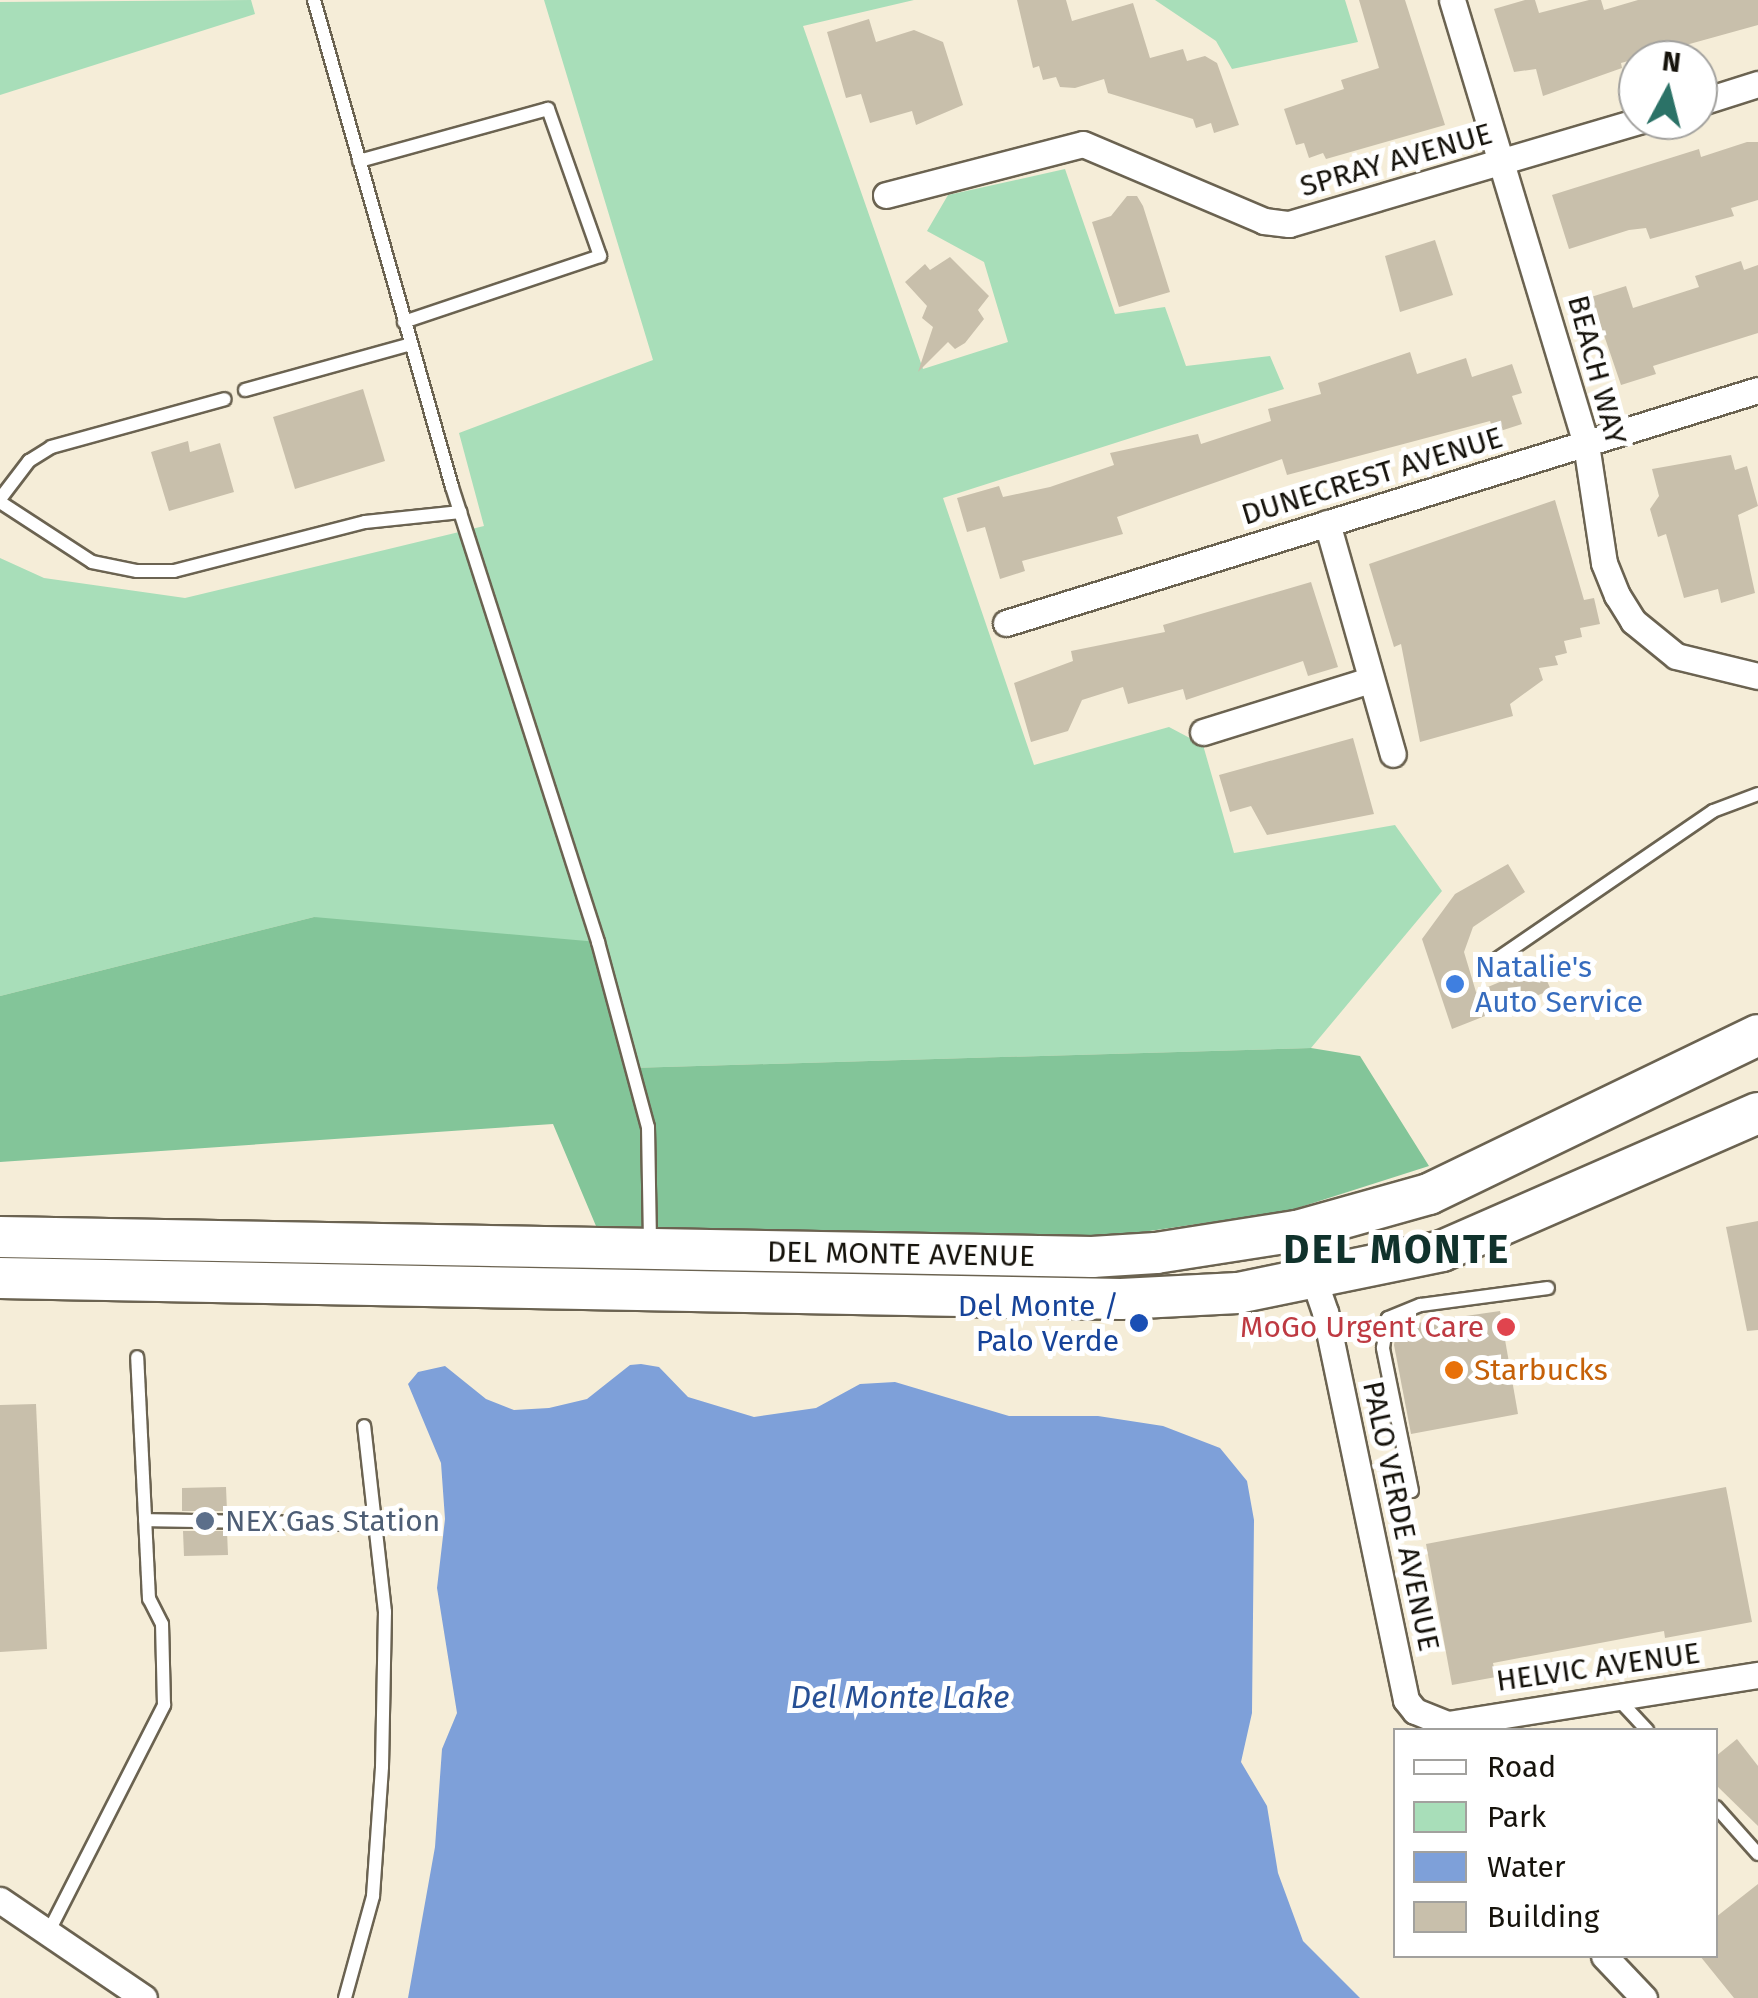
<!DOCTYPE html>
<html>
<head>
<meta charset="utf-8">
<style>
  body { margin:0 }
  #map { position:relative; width:1758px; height:1998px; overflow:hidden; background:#f5edd8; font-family:"Fira Sans",sans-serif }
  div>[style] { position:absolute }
  .green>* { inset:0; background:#a8deb9 }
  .forest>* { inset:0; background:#83c599 }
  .water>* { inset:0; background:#7ea0d9 }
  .building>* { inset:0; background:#c8bfab }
  .roads { filter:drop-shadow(2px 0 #6b6351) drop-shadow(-2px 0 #6b6351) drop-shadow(0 2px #6b6351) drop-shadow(0 -2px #6b6351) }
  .service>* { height:12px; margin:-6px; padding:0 6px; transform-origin:6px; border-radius:6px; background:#fff }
  .minor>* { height:25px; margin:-12.5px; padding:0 12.5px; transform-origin:12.5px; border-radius:12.5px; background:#fff }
  .primary>* { height:40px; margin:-20px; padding:0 20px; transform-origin:20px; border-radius:20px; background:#fff }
  .dots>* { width:28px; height:28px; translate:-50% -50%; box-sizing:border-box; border:5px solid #fff; border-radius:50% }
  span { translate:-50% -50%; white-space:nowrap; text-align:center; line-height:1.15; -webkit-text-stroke:10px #fff; paint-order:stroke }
  .street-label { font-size:30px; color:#16130c }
  .shop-label { font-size:30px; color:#366cbe }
  .left { translate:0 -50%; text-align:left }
  .transit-label { font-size:30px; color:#164399 }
  .right { translate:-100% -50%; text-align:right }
  .health-label { font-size:30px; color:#be3a42 }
  .food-label { font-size:30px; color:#c56008 }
  .service-label { font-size:30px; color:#4e5e75 }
  .water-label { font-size:32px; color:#275095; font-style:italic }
  .district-label { font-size:40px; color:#10322c; font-weight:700; letter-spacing:2.5px }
  .legend { position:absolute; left:1393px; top:1728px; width:325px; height:230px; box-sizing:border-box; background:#fff; border:2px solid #a2a19e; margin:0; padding:12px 18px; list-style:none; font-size:30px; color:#16130c }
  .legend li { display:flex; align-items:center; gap:20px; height:50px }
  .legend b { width:50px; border:2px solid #a2a19e }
  .north { position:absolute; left:1618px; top:40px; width:100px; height:100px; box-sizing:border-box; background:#fff; border:2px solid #a2a19e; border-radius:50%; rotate:7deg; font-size:28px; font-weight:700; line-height:40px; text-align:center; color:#16130c }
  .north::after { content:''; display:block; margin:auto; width:35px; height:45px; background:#2b7267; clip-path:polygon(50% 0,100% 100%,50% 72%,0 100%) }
</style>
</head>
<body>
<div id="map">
  <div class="green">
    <div style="clip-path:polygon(251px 0,255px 14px,0 95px,0 2px)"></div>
    <div style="clip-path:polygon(544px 0,914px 0,803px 26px,923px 369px,1008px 342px,984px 262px,927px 231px,948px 195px,1065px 169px,1115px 314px,1165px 307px,1186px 366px,1270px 356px,1284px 389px,943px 498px,1034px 765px,1169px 727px,1203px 745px,1234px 853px,1395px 825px,1442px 891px,1311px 1048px,631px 1068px,314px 917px,0 996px,0 558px,44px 578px,185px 598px,484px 526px,459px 433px,653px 360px)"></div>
    <div style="clip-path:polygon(1155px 0,1345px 0,1358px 42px,1232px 69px,1216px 41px)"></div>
  </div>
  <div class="forest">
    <div style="clip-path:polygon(314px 917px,598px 942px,631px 1068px,1311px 1048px,1360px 1056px,1429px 1166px,1288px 1211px,1108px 1237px,596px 1226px,553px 1124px,0 1162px,0 996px)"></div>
  </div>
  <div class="water">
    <div style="clip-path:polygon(641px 1364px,659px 1367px,688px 1397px,754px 1417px,816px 1408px,860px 1384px,895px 1382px,1009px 1416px,1098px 1416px,1163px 1426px,1220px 1448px,1247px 1481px,1254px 1520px,1252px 1713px,1241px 1762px,1267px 1806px,1278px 1873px,1303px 1941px,1360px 1998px,408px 1998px,435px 1847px,442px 1749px,457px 1713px,437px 1588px,445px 1519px,441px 1463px,408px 1384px,418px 1372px,445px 1366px,486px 1399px,514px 1410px,549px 1408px,587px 1399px,630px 1365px)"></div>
  </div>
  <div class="building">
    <div style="clip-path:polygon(1017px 0,1066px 0,1072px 21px,1133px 3px,1150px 58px,1183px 49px,1187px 61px,1205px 56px,1217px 63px,1239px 125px,1214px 133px,1211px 123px,1196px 128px,1193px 119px,1108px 93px,1104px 79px,1075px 88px,1060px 87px,1056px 77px,1043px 80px,1039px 66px,1033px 68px)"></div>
    <div style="clip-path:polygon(1359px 0,1405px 0,1445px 125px,1326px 159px,1323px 153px,1309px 158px,1304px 143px,1296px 145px,1284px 109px,1344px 89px,1341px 80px,1379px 68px)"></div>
    <div style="clip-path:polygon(1525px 0,1535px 0,1539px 13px,1589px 0,1601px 0,1604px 10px,1638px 0,1758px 0,1758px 25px,1621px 63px,1622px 68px,1543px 96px,1536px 69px,1514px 72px,1494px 9px)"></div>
    <div style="clip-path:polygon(869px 19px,876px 42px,914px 30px,943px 42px,963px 105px,916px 125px,912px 111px,870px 123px,861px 94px,846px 98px,827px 32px)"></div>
    <div style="clip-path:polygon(1747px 142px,1758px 142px,1758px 200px,1731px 208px,1734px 216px,1650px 239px,1646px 228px,1629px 230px,1569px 249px,1552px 195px,1699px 149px,1701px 157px)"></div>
    <div style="clip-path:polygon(1127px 196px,1137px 196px,1143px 206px,1170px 292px,1119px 307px,1092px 222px,1111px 216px)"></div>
    <div style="clip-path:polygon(1435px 240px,1453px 295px,1400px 312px,1385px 256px)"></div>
    <div style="clip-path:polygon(950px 257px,989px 296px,978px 310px,984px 319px,965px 343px,955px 349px,948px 342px,918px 372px,933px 327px,922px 318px,927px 306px,905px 282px,925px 264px,930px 270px)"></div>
    <div style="clip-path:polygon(1741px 261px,1744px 270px,1758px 265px,1758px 333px,1653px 366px,1656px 374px,1621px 385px,1591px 297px,1626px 286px,1633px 308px,1699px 287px,1695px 276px)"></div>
    <div style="clip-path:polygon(1410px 352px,1417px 374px,1466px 358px,1472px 377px,1512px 364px,1522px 393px,1512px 396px,1522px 424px,1494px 433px,1490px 421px,1287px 475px,1282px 459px,1117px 517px,1123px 534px,1022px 561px,1025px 571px,1000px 579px,985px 527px,967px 532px,957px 498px,999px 486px,1003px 497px,1050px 487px,1114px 465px,1110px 453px,1198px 434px,1201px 444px,1271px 421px,1268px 409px,1321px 394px,1318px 383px)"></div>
    <div style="clip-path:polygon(363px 389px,385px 461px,295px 489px,273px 417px)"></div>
    <div style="clip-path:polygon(188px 441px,190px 452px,220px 443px,234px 492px,169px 511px,151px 452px)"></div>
    <div style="clip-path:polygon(1731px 455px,1735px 470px,1747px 466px,1758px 506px,1738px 515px,1755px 593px,1721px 603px,1718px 589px,1684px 598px,1666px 534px,1658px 537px,1650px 509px,1659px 496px,1652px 469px)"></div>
    <div style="clip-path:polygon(1555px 500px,1584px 600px,1594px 598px,1600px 624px,1580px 628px,1582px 637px,1564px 641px,1567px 653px,1555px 656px,1558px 665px,1539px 668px,1543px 680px,1510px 704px,1513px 716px,1420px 742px,1401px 644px,1394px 647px,1369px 564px)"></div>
    <div style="clip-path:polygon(1311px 582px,1338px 667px,1308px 676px,1303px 661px,1186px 700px,1183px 689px,1128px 704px,1123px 687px,1082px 700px,1068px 731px,1031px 742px,1014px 683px,1073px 661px,1071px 651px,1165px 632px,1163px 625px)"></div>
    <div style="clip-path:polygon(1353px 738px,1374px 814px,1267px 835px,1251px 806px,1230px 812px,1219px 775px)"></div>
    <div style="clip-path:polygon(1508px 864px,1525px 892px,1473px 927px,1464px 952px,1476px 992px,1540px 965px,1551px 990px,1452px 1029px,1422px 939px,1455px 894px)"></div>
    <div style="clip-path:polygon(1758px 1221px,1758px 1330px,1747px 1331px,1726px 1227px)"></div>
    <div style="clip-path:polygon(1500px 1311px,1518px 1414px,1411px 1434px,1394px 1345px,1397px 1326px)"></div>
    <div style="clip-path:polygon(36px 1404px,47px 1649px,0 1652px,0 1405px)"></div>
    <div style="clip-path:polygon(226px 1487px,227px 1511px,182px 1511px,182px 1488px)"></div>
    <div style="clip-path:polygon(1726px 1487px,1752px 1622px,1665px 1638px,1664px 1631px,1493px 1663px,1496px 1677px,1452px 1685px,1426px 1544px)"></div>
    <div style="clip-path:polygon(183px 1531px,227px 1531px,228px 1555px,184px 1556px)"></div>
    <div style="clip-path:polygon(1737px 1739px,1758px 1766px,1758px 1826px,1716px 1785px,1716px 1756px)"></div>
    <div style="clip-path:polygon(1758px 1884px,1758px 1998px,1734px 1998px,1700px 1956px,1716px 1956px,1716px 1917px)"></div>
  </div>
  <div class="roads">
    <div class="service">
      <div style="left:314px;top:0;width:506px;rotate:74.18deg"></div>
      <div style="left:452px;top:487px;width:478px;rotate:72.2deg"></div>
      <div style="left:598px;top:942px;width:192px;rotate:74.9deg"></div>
      <div style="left:648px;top:1127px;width:115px;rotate:89deg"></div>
      <div style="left:359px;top:161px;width:196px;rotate:-15.4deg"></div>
      <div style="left:548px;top:109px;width:156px;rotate:70.5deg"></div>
      <div style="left:600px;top:256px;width:207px;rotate:161.4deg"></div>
      <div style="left:245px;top:390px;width:172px;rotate:-15.5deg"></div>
      <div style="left:0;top:499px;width:48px;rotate:-52.7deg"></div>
      <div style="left:29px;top:461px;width:26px;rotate:-32deg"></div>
      <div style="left:51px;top:447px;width:180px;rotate:-15.4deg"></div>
      <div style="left:0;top:502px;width:110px;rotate:33.1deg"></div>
      <div style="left:92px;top:562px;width:46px;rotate:11.3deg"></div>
      <div style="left:137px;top:571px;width:37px"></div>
      <div style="left:174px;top:571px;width:197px;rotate:-14.4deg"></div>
      <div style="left:365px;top:522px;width:96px;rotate:-6deg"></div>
      <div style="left:1497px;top:959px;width:262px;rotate:-34.4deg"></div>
      <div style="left:1713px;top:811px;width:48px;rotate:-20.7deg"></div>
      <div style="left:1412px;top:1491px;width:146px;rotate:-101.5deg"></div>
      <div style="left:1383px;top:1348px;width:30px;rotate:-81deg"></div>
      <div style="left:1388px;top:1318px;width:35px;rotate:-22deg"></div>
      <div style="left:1421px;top:1305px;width:128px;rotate:-7.6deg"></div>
      <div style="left:145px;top:1520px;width:232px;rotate:1deg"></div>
      <div style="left:1620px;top:1701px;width:40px;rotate:47deg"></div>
      <div style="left:1716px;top:1807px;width:63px;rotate:48.2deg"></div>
      <div style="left:49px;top:1931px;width:254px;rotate:-63deg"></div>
      <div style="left:164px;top:1705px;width:81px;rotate:-91.4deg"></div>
      <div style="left:162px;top:1624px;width:28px;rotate:-117deg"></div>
      <div style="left:149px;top:1599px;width:242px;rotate:-92.8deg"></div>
      <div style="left:345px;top:1998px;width:106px;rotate:-74.6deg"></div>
      <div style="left:373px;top:1896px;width:129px;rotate:-86deg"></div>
      <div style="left:382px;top:1767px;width:155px;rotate:-88.9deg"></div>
      <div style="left:385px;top:1612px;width:187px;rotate:-96.4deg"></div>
    </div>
    <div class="minor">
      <div style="left:1452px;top:0;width:464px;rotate:73.2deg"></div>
      <div style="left:1586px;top:444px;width:120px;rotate:81.4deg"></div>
      <div style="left:1604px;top:563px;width:35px;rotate:68deg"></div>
      <div style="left:1617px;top:595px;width:31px;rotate:58deg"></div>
      <div style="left:1633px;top:621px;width:55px;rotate:39.1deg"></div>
      <div style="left:1676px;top:656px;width:84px;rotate:13.7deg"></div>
      <div style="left:1698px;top:103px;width:63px;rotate:-17.6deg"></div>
      <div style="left:886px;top:195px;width:203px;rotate:-14.5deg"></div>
      <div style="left:1083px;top:144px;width:197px;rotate:23deg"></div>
      <div style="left:1264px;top:221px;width:25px;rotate:7deg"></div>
      <div style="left:1289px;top:224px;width:368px;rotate:-16.4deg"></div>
      <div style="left:1327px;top:523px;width:240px;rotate:74.1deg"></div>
      <div style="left:1006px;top:623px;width:787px;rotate:-17.22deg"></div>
      <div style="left:1203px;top:732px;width:175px;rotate:-17.3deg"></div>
      <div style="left:1297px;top:1231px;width:86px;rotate:70.9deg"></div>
      <div style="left:1325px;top:1312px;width:396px;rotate:78.2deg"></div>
      <div style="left:1406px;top:1700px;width:14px;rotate:51deg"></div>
      <div style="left:1415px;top:1711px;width:35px;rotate:22deg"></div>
      <div style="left:1448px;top:1724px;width:314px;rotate:-9deg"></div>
      <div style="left:0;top:1900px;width:174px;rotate:34.2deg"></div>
      <div style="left:1604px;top:1956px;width:58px;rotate:46.4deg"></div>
    </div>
    <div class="primary">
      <div style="left:0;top:1237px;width:1092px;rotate:1.05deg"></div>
      <div style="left:1092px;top:1257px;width:64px;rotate:-3.6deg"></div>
      <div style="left:1156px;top:1253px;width:143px;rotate:-8.9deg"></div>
      <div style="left:1297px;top:1231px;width:137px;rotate:-15.7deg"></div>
      <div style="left:1429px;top:1194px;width:365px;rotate:-25.8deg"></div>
      <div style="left:0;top:1278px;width:1121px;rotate:1.07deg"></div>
      <div style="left:1121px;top:1299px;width:117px;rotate:-2.9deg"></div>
      <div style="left:1238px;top:1293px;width:208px;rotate:-11.6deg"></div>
      <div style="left:1442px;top:1251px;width:345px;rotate:-23.6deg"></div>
    </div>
  </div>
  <div class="dots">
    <div style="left:1455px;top:984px;background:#3f7fe0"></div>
    <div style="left:1139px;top:1323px;background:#1a4fb4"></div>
    <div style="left:1506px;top:1327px;background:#e0444e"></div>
    <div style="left:1454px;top:1370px;background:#e8710a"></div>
    <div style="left:205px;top:1521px;background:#5c6f8a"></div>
  </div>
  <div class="street-label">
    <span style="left:1396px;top:160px;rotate:-16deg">SPRAY AVENUE</span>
    <span style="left:1597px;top:370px;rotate:75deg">BEACH WAY</span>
    <span style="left:1372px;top:476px;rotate:-17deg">DUNECREST AVENUE</span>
    <span style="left:901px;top:1254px;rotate:1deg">DEL MONTE AVENUE</span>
    <span style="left:1401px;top:1516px;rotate:78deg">PALO VERDE AVENUE</span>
    <span style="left:1598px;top:1667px;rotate:-8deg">HELVIC AVENUE</span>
  </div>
  <div class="shop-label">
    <span class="left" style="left:1475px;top:984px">Natalie's<br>Auto Service</span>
  </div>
  <div class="transit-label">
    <span class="right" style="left:1119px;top:1323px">Del Monte /<br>Palo Verde</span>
  </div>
  <div class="health-label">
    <span class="right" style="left:1484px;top:1327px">MoGo Urgent Care</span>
  </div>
  <div class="food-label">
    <span class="left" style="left:1474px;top:1370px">Starbucks</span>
  </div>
  <div class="service-label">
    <span class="left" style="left:225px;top:1521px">NEX Gas Station</span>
  </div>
  <div class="water-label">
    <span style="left:900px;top:1697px">Del Monte Lake</span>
  </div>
  <div class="district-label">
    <span style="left:1397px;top:1250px">DEL MONTE</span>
  </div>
  <ul class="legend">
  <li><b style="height:12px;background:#fff"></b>Road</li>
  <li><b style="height:28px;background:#a8deb9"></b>Park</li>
  <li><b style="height:28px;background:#7ea0d9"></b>Water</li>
  <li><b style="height:28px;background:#c8bfab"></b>Building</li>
  </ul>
  <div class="north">N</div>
</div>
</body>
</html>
